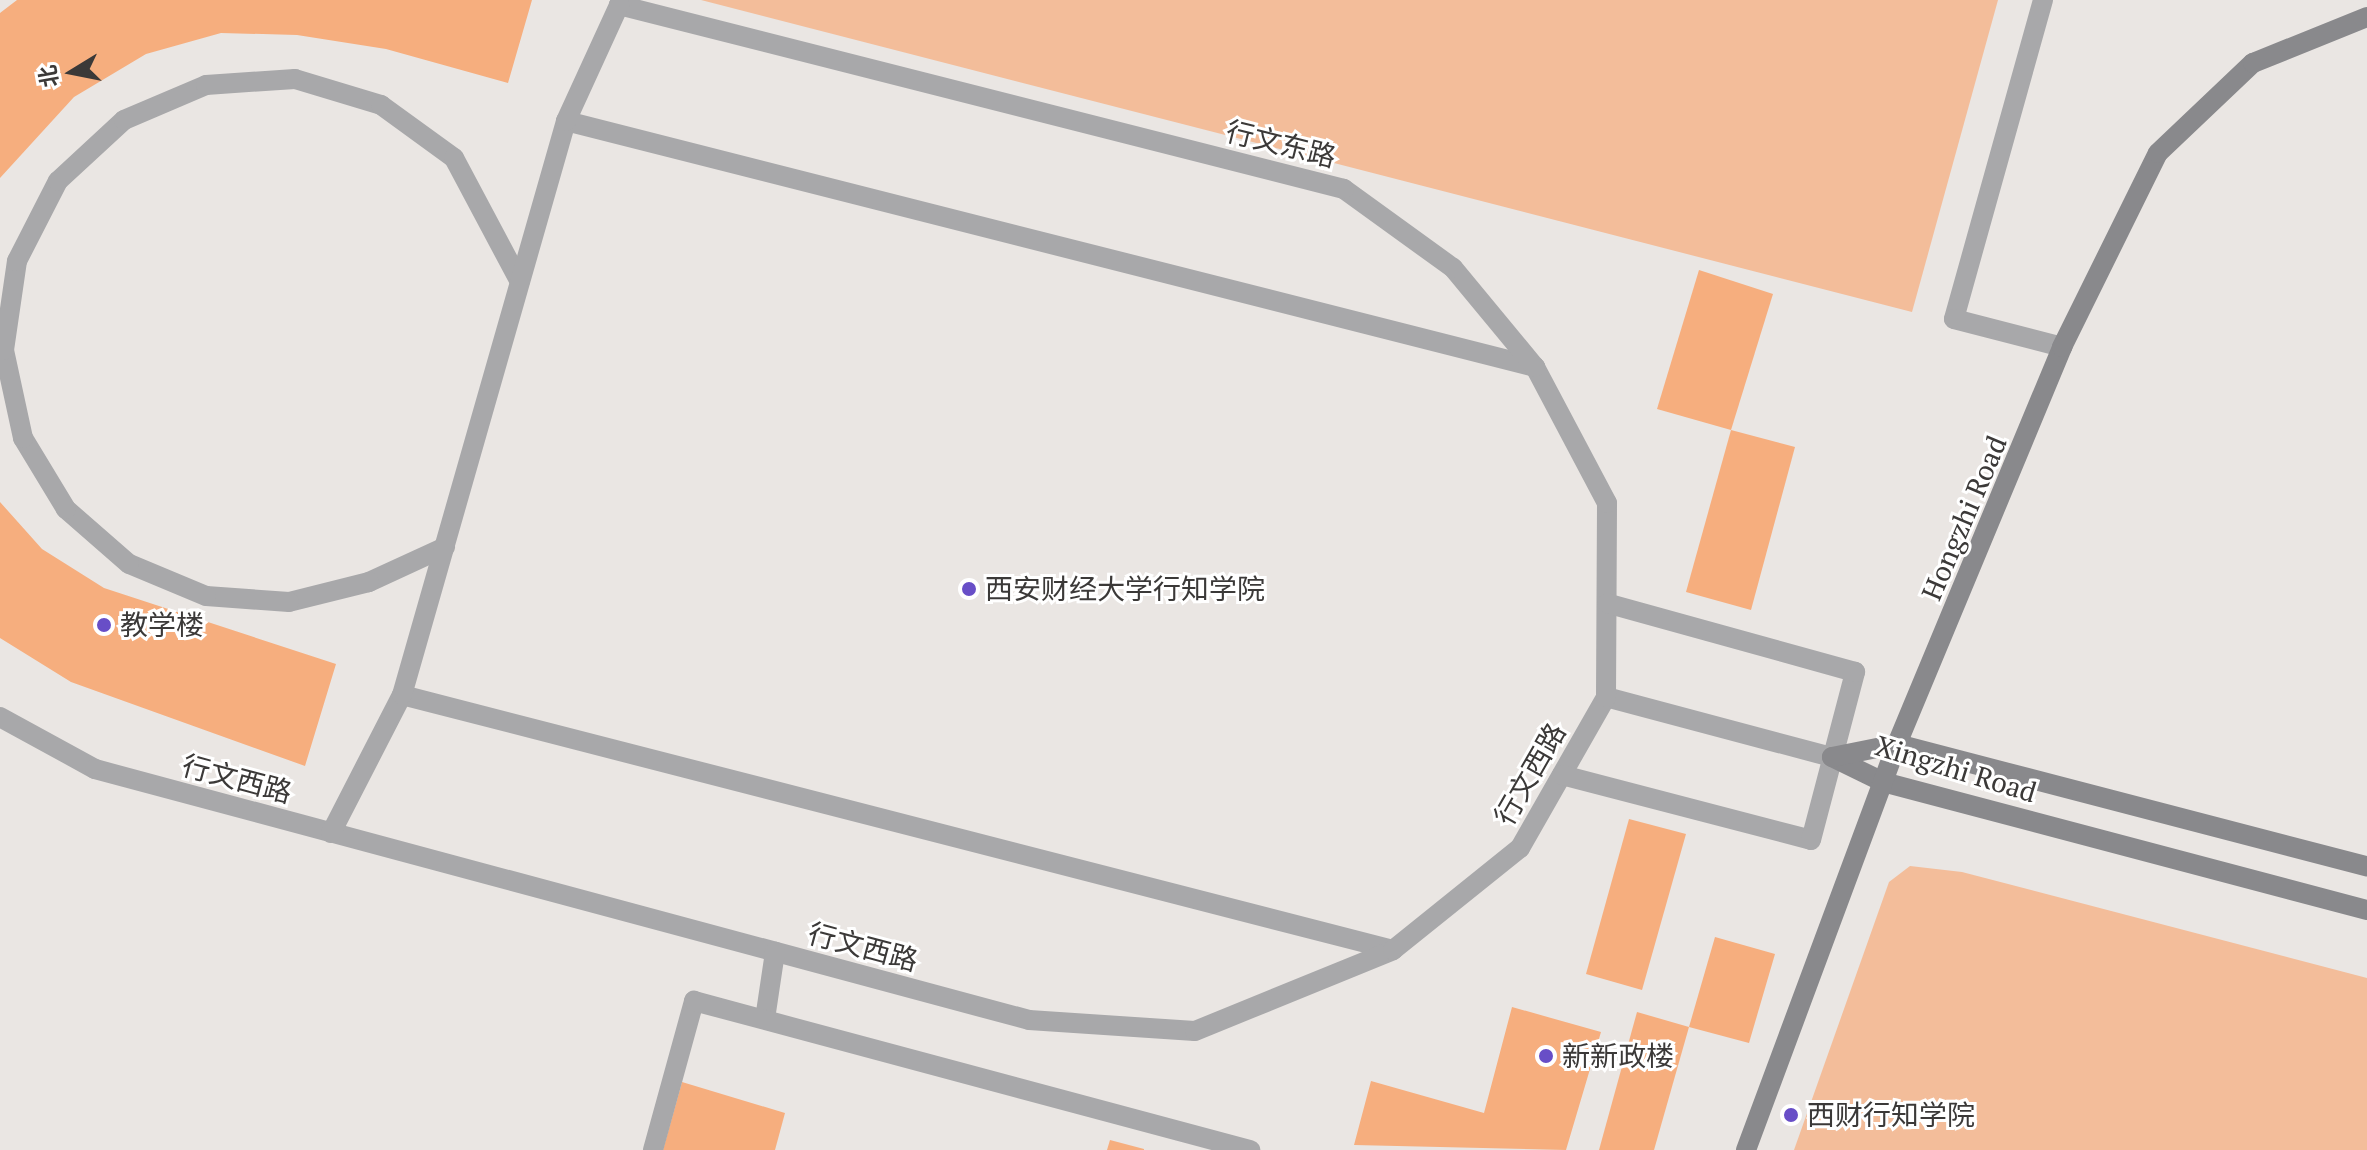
<!DOCTYPE html>
<html>
<head>
<meta charset="utf-8">
<style>
  body { margin:0 }
  #map { position:relative; width:2367px; height:1150px; overflow:hidden; background:#eae6e3; font-family:"PT Serif","Noto Sans SC",serif }
  div>[style] { position:absolute }
  .green>* { inset:0; background:#f3bd9a }
  .building>* { inset:0; background:#f6ae7e }
  .street>* { height:20px; margin:-10px; padding:0 10px; transform-origin:10px; border-radius:10px; background:#a8a8aa }
  .secondary>* { height:20px; margin:-10px; padding:0 10px; transform-origin:10px; border-radius:10px; background:#89898c }
  .dots>* { width:22px; height:22px; translate:-50% -50%; box-sizing:border-box; border:4px solid #fff; border-radius:50% }
  span { translate:-50% -50%; white-space:nowrap; text-align:center; line-height:1.15; -webkit-text-stroke:6px #fff; paint-order:stroke }
  .street-label { font-size:28px; color:#3b3938 }
  .poi-label { font-size:28px; color:#3b3938 }
  .left { translate:0 -50%; text-align:left }
  .north { position:absolute; left:32px; top:32px; width:80px; height:80px; -webkit-text-stroke:6px #fff; paint-order:stroke; rotate:260deg; font-size:22px; font-weight:700; line-height:32px; text-align:center; color:#3b3938 }
  .north::after { content:''; display:block; margin:auto; width:28px; height:36px; background:#3b3938; clip-path:polygon(50% 0,100% 100%,50% 72%,0 100%) }
</style>
</head>
<body>
<div id="map">
  <div class="green">
    <div style="clip-path:polygon(701px 0,1998px 0,1912px 312px)"></div>
    <div style="clip-path:polygon(1910px 866px,1962px 872px,2367px 978px,2367px 1150px,1794px 1150px,1889px 882px)"></div>
  </div>
  <div class="building">
    <div style="clip-path:polygon(17px 0,532px 0,508px 83px,386px 49px,297px 35px,221px 33px,146px 54px,74px 97px,0 178px,0 13px)"></div>
    <div style="clip-path:polygon(1699px 270px,1773px 294px,1731px 430px,1657px 409px)"></div>
    <div style="clip-path:polygon(1731px 430px,1795px 447px,1751px 610px,1686px 592px)"></div>
    <div style="clip-path:polygon(0 502px,42px 549px,104px 588px,336px 664px,305px 766px,71px 682px,0 638px)"></div>
    <div style="clip-path:polygon(1629px 819px,1686px 834px,1642px 990px,1586px 974px)"></div>
    <div style="clip-path:polygon(1715px 937px,1775px 954px,1749px 1043px,1689px 1027px)"></div>
    <div style="clip-path:polygon(1512px 1007px,1601px 1032px,1566px 1150px,1354px 1145px,1371px 1081px,1484px 1113px)"></div>
    <div style="clip-path:polygon(1637px 1012px,1689px 1027px,1654px 1150px,1599px 1150px)"></div>
    <div style="clip-path:polygon(682px 1082px,785px 1113px,775px 1150px,663px 1150px)"></div>
    <div style="clip-path:polygon(1110px 1140px,1144px 1149px,1144px 1150px,1107px 1150px)"></div>
  </div>
  <div class="street">
    <div style="left:2043px;top:0;width:331px;rotate:105.6deg"></div>
    <div style="left:1954px;top:319px;width:112px;rotate:14.5deg"></div>
    <div style="left:566px;top:121px;width:1000px;rotate:14.24deg"></div>
    <div style="left:445px;top:547px;width:84px;rotate:155.3deg"></div>
    <div style="left:369px;top:582px;width:82px;rotate:166deg"></div>
    <div style="left:289px;top:602px;width:83px;rotate:-175.9deg"></div>
    <div style="left:206px;top:596px;width:83px;rotate:-157.4deg"></div>
    <div style="left:129px;top:564px;width:84px;rotate:-138.9deg"></div>
    <div style="left:66px;top:509px;width:83px;rotate:-121.2deg"></div>
    <div style="left:23px;top:438px;width:90px;rotate:-102.2deg"></div>
    <div style="left:4px;top:350px;width:90px;rotate:-81.7deg"></div>
    <div style="left:17px;top:261px;width:90px;rotate:-62.9deg"></div>
    <div style="left:58px;top:181px;width:90px;rotate:-42.7deg"></div>
    <div style="left:124px;top:120px;width:89px;rotate:-23.1deg"></div>
    <div style="left:206px;top:85px;width:89px;rotate:-3.9deg"></div>
    <div style="left:295px;top:79px;width:90px;rotate:16.8deg"></div>
    <div style="left:381px;top:105px;width:90px;rotate:36deg"></div>
    <div style="left:454px;top:158px;width:140px;rotate:62deg"></div>
    <div style="left:402px;top:695px;width:1023px;rotate:14.43deg"></div>
    <div style="left:1606px;top:697px;width:234px;rotate:14.9deg"></div>
    <div style="left:0;top:717px;width:108px;rotate:28.7deg"></div>
    <div style="left:95px;top:769px;width:967px;rotate:15.04deg"></div>
    <div style="left:1029px;top:1020px;width:166px;rotate:3.8deg"></div>
    <div style="left:1195px;top:1031px;width:214px;rotate:-22.2deg"></div>
    <div style="left:1393px;top:950px;width:163px;rotate:-38.8deg"></div>
    <div style="left:1520px;top:848px;width:174px;rotate:-60.3deg"></div>
    <div style="left:1606px;top:697px;width:194px;rotate:-89.7deg"></div>
    <div style="left:1607px;top:503px;width:154px;rotate:-117.9deg"></div>
    <div style="left:1535px;top:367px;width:129px;rotate:-129.6deg"></div>
    <div style="left:1453px;top:268px;width:135px;rotate:-144.1deg"></div>
    <div style="left:1344px;top:189px;width:748px;rotate:-165.76deg"></div>
    <div style="left:619px;top:5px;width:6px;rotate:-51deg"></div>
    <div style="left:1562px;top:775px;width:257px;rotate:14.6deg"></div>
    <div style="left:1811px;top:840px;width:174px;rotate:-75.3deg"></div>
    <div style="left:1855px;top:672px;width:257px;rotate:-164.5deg"></div>
    <div style="left:331px;top:833px;width:155px;rotate:-62.8deg"></div>
    <div style="left:402px;top:695px;width:597px;rotate:-74.05deg"></div>
    <div style="left:566px;top:121px;width:128px;rotate:-65.4deg"></div>
    <div style="left:765px;top:1019px;width:68px;rotate:-81.5deg"></div>
    <div style="left:653px;top:1150px;width:155px;rotate:-74.6deg"></div>
    <div style="left:694px;top:1001px;width:576px;rotate:15deg"></div>
  </div>
  <div class="secondary">
    <div style="left:1832px;top:757px;width:57px;rotate:26.1deg"></div>
    <div style="left:1883px;top:782px;width:501px;rotate:14.81deg"></div>
    <div style="left:1832px;top:757px;width:66px;rotate:-11.3deg"></div>
    <div style="left:1897px;top:744px;width:486px;rotate:14.6deg"></div>
    <div style="left:1746px;top:1150px;width:433px;rotate:-69.6deg"></div>
    <div style="left:1897px;top:744px;width:430px;rotate:-67.4deg"></div>
    <div style="left:2062px;top:347px;width:216px;rotate:-63.7deg"></div>
    <div style="left:2158px;top:153px;width:131px;rotate:-43.5deg"></div>
    <div style="left:2253px;top:63px;width:123px;rotate:-22deg"></div>
  </div>
  <div class="dots">
    <div style="left:969px;top:589px;background:#684ec7"></div>
    <div style="left:104px;top:625px;background:#684ec7"></div>
    <div style="left:1546px;top:1056px;background:#684ec7"></div>
    <div style="left:1791px;top:1115px;background:#684ec7"></div>
  </div>
  <div class="street-label">
    <span style="left:1281px;top:144px;rotate:14deg">行文东路</span>
    <span style="left:1964px;top:518px;rotate:-67deg">Hongzhi Road</span>
    <span style="left:1956px;top:769px;rotate:17deg">Xingzhi Road</span>
    <span style="left:1530px;top:774px;rotate:-60deg">行文西路</span>
    <span style="left:237px;top:779px;rotate:15deg">行文西路</span>
    <span style="left:863px;top:947px;rotate:15deg">行文西路</span>
  </div>
  <div class="poi-label">
    <span class="left" style="left:985px;top:589px">西安财经大学行知学院</span>
    <span class="left" style="left:120px;top:625px">教学楼</span>
    <span class="left" style="left:1562px;top:1056px">新新政楼</span>
    <span class="left" style="left:1807px;top:1115px">西财行知学院</span>
  </div>
  <div class="north">北</div>
</div>
</body>
</html>
